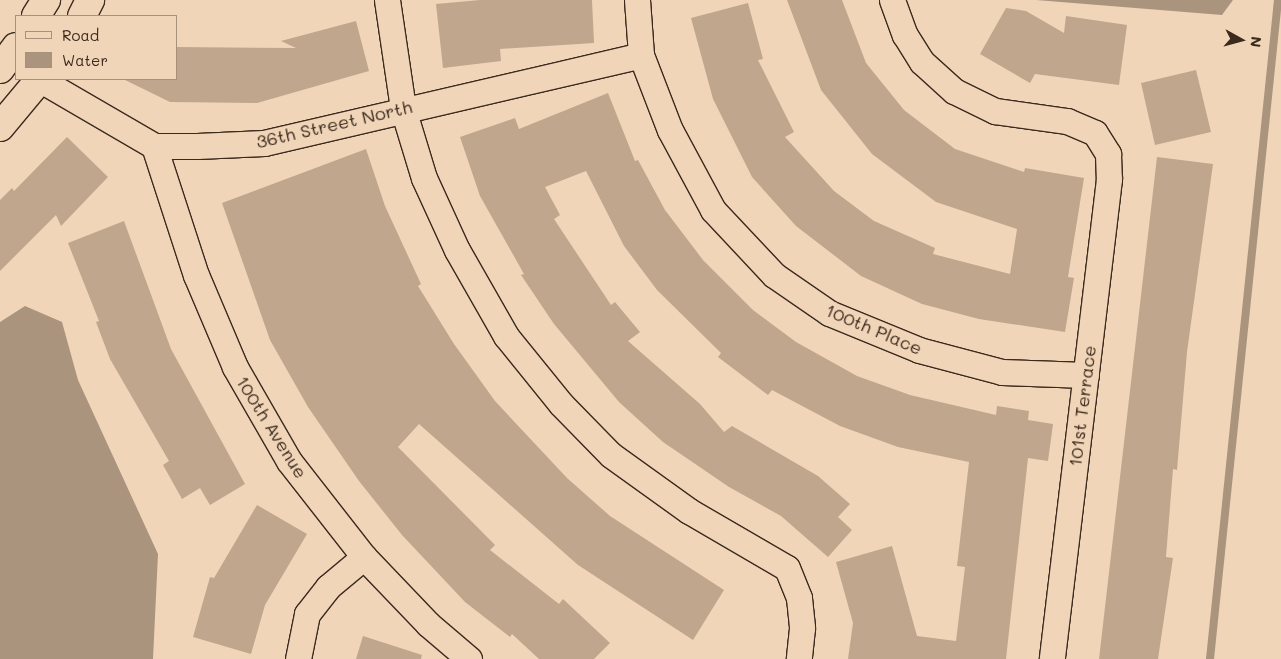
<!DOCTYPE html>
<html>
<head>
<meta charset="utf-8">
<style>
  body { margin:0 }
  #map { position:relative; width:1281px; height:659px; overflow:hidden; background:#f1d5b8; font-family:Mali,sans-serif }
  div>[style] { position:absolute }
  .water>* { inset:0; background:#ab947e }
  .stream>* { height:8px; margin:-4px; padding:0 4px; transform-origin:4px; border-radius:4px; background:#ab947e }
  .building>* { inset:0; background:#bfa68d }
  .roads { filter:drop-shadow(1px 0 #3b2a1e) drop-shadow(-1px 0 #3b2a1e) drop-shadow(0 1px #3b2a1e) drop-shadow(0 -1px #3b2a1e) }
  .street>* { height:25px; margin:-12.5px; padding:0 12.5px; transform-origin:12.5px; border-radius:12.5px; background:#f1d5b8 }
  .secondary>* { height:28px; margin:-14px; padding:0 14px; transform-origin:14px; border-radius:14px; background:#f1d5b8 }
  span { translate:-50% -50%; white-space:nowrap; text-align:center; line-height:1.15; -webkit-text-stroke:4.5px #f1d5b8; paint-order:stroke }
  .street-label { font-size:18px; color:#3b2a1e }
  .legend { position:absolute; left:15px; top:15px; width:162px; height:65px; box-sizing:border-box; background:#f1d5b8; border:1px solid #a8917a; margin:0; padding:6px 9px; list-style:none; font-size:15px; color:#3b2a1e }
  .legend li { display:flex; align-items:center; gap:10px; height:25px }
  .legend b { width:25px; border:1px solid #a8917a }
  .north { position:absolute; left:1216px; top:15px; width:50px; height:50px; -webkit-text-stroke:4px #f1d5b8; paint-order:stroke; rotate:97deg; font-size:14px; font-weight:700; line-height:20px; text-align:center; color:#3b2a1e }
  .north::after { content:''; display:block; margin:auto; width:18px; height:22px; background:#3b2a1e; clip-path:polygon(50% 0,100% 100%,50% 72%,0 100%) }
</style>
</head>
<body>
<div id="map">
  <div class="water">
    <div style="clip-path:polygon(1036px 0,1233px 0,1222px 15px)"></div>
    <div style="clip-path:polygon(25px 306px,62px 322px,78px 380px,158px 554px,153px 659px,0 659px,0 322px)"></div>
  </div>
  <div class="stream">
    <div style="left:1210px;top:659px;width:662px;rotate:-84.11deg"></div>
  </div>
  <div class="building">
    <div style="clip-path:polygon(480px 0,592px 0,594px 43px,500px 49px,501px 61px,443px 68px,436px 4px)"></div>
    <div style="clip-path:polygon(787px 0,842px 0,866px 63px,904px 110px,955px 149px,1024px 172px,1025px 168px,1084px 178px,1068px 277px,1074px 278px,1065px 332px,979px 319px,922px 304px,861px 276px,796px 226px,752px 177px,713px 99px,691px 18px,748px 3px,763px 59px,758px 60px,794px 132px,785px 137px,834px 191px,874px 221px,935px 248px,933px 254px,1010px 274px,1017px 229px,936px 202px,872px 154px,821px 90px)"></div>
    <div style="clip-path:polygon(1006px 8px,1026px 11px,1064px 33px,1066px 16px,1127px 25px,1119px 85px,1035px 74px,1030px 83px,980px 54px)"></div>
    <div style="clip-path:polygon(356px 21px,369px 71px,257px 103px,170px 102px,123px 79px,176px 79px,176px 47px,296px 48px,281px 41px)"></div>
    <div style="clip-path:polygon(1196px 70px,1211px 132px,1155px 145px,1141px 83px)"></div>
    <div style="clip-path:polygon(608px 93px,635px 161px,638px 160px,665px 210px,703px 260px,753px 310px,796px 342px,857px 376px,910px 395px,996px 415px,997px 406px,1029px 411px,1028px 420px,1053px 424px,1048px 461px,1028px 458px,1006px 659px,848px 659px,853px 623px,836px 562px,892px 546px,917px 636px,956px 641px,965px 567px,957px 566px,969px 462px,898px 447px,840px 426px,772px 390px,768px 395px,718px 357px,721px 353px,657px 290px,624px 246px,586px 171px,545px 187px,560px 215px,554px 219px,611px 305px,615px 302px,640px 332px,628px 341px,700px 404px,724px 432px,732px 426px,818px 476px,850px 504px,838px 517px,852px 530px,828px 557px,781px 516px,729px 487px,663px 442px,619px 402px,554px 324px,521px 275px,524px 274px,480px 196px,460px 137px,515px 118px,519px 129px)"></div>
    <div style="clip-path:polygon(67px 137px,108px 177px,61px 226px,56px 215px,0 271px,0 200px,12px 188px,14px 191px)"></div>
    <div style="clip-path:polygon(366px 149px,385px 206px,421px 284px,418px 286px,454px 344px,495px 401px,567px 478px,610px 516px,724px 590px,693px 640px,578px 565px,419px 424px,398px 447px,495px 545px,490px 550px,559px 604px,563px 599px,610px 643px,594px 659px,539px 659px,512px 634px,510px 637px,465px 602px,402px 535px,359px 481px,308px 407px,270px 340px,222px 203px)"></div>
    <div style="clip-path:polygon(1157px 157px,1213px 164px,1187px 352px,1177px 470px,1173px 469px,1166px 557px,1173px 558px,1158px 659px,1099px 659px)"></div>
    <div style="clip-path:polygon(124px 221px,171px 349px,245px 484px,210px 505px,200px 488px,182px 499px,163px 465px,169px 461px,110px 359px,96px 322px,99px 321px,68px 243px)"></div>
    <div style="clip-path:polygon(257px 505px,307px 534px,265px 605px,251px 654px,193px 637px,210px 577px,214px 578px)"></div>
    <div style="clip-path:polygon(363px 636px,422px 655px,421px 659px,356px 659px)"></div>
  </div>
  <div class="roads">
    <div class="street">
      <div style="left:387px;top:0;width:110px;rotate:81.6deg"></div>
      <div style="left:403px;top:109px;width:72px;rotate:73.1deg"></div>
      <div style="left:424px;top:178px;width:79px;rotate:65.4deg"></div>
      <div style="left:457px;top:250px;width:99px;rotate:60.3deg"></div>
      <div style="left:506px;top:336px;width:87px;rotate:51deg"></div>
      <div style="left:561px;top:404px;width:71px;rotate:45.6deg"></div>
      <div style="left:611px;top:455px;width:96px;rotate:35.7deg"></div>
      <div style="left:689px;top:511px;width:113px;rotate:30.2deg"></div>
      <div style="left:787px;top:568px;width:32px;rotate:68deg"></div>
      <div style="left:799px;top:598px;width:30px;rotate:84deg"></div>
      <div style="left:802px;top:628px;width:31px;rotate:96deg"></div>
      <div style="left:637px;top:0;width:55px;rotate:85.8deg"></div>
      <div style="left:641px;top:55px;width:80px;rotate:68.9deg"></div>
      <div style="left:670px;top:130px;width:91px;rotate:61.7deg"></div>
      <div style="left:713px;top:210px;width:89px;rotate:46.8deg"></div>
      <div style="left:774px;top:275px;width:67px;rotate:34.6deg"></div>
      <div style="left:829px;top:313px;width:97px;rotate:22.3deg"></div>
      <div style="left:919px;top:350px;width:86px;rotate:14.8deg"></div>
      <div style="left:1002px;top:372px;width:84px;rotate:2deg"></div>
      <div style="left:892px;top:0;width:37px;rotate:70deg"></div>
      <div style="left:905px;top:35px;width:32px;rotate:58deg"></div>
      <div style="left:922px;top:62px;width:43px;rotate:42.2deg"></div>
      <div style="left:954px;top:91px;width:46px;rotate:26deg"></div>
      <div style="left:995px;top:111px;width:73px;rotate:7.9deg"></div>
      <div style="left:1067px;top:121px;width:30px;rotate:23deg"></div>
      <div style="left:1095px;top:133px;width:25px;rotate:58deg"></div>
      <div style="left:1108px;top:154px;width:25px;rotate:88deg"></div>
      <div style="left:1109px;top:179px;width:483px;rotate:96.8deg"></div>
      <div style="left:39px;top:79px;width:133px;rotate:30.2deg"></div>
      <div style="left:154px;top:146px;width:43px"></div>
      <div style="left:197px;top:146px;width:67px;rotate:-2.6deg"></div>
      <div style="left:264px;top:143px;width:387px;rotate:-13.1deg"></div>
      <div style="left:154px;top:146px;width:136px;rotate:72deg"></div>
      <div style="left:196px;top:275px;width:100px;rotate:67deg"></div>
      <div style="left:235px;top:367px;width:108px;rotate:60.1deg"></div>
      <div style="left:289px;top:461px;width:122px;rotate:52deg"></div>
      <div style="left:364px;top:557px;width:93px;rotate:46.3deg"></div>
      <div style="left:428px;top:624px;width:54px;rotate:40.5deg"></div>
      <div style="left:298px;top:659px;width:46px;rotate:-78.7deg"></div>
      <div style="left:307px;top:614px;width:34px;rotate:-52deg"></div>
      <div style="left:328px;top:587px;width:47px;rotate:-39.8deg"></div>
    </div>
    <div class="secondary">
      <div style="left:36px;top:16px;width:19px;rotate:-58deg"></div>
      <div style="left:82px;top:16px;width:18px;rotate:-63deg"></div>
      <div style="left:0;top:69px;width:27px;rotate:-54deg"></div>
      <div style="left:0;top:127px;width:62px;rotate:-50.2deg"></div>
    </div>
  </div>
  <div class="street-label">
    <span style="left:334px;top:124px;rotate:-13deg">36th Street North</span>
    <span style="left:874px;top:329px;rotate:23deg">100th Place</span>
    <span style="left:1082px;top:406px;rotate:-83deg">101st Terrace</span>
    <span style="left:272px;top:427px;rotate:58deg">100th Avenue</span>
  </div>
  <ul class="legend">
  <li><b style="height:6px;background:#f1d5b8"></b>Road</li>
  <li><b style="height:14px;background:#ab947e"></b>Water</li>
  </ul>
  <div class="north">N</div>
</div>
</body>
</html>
